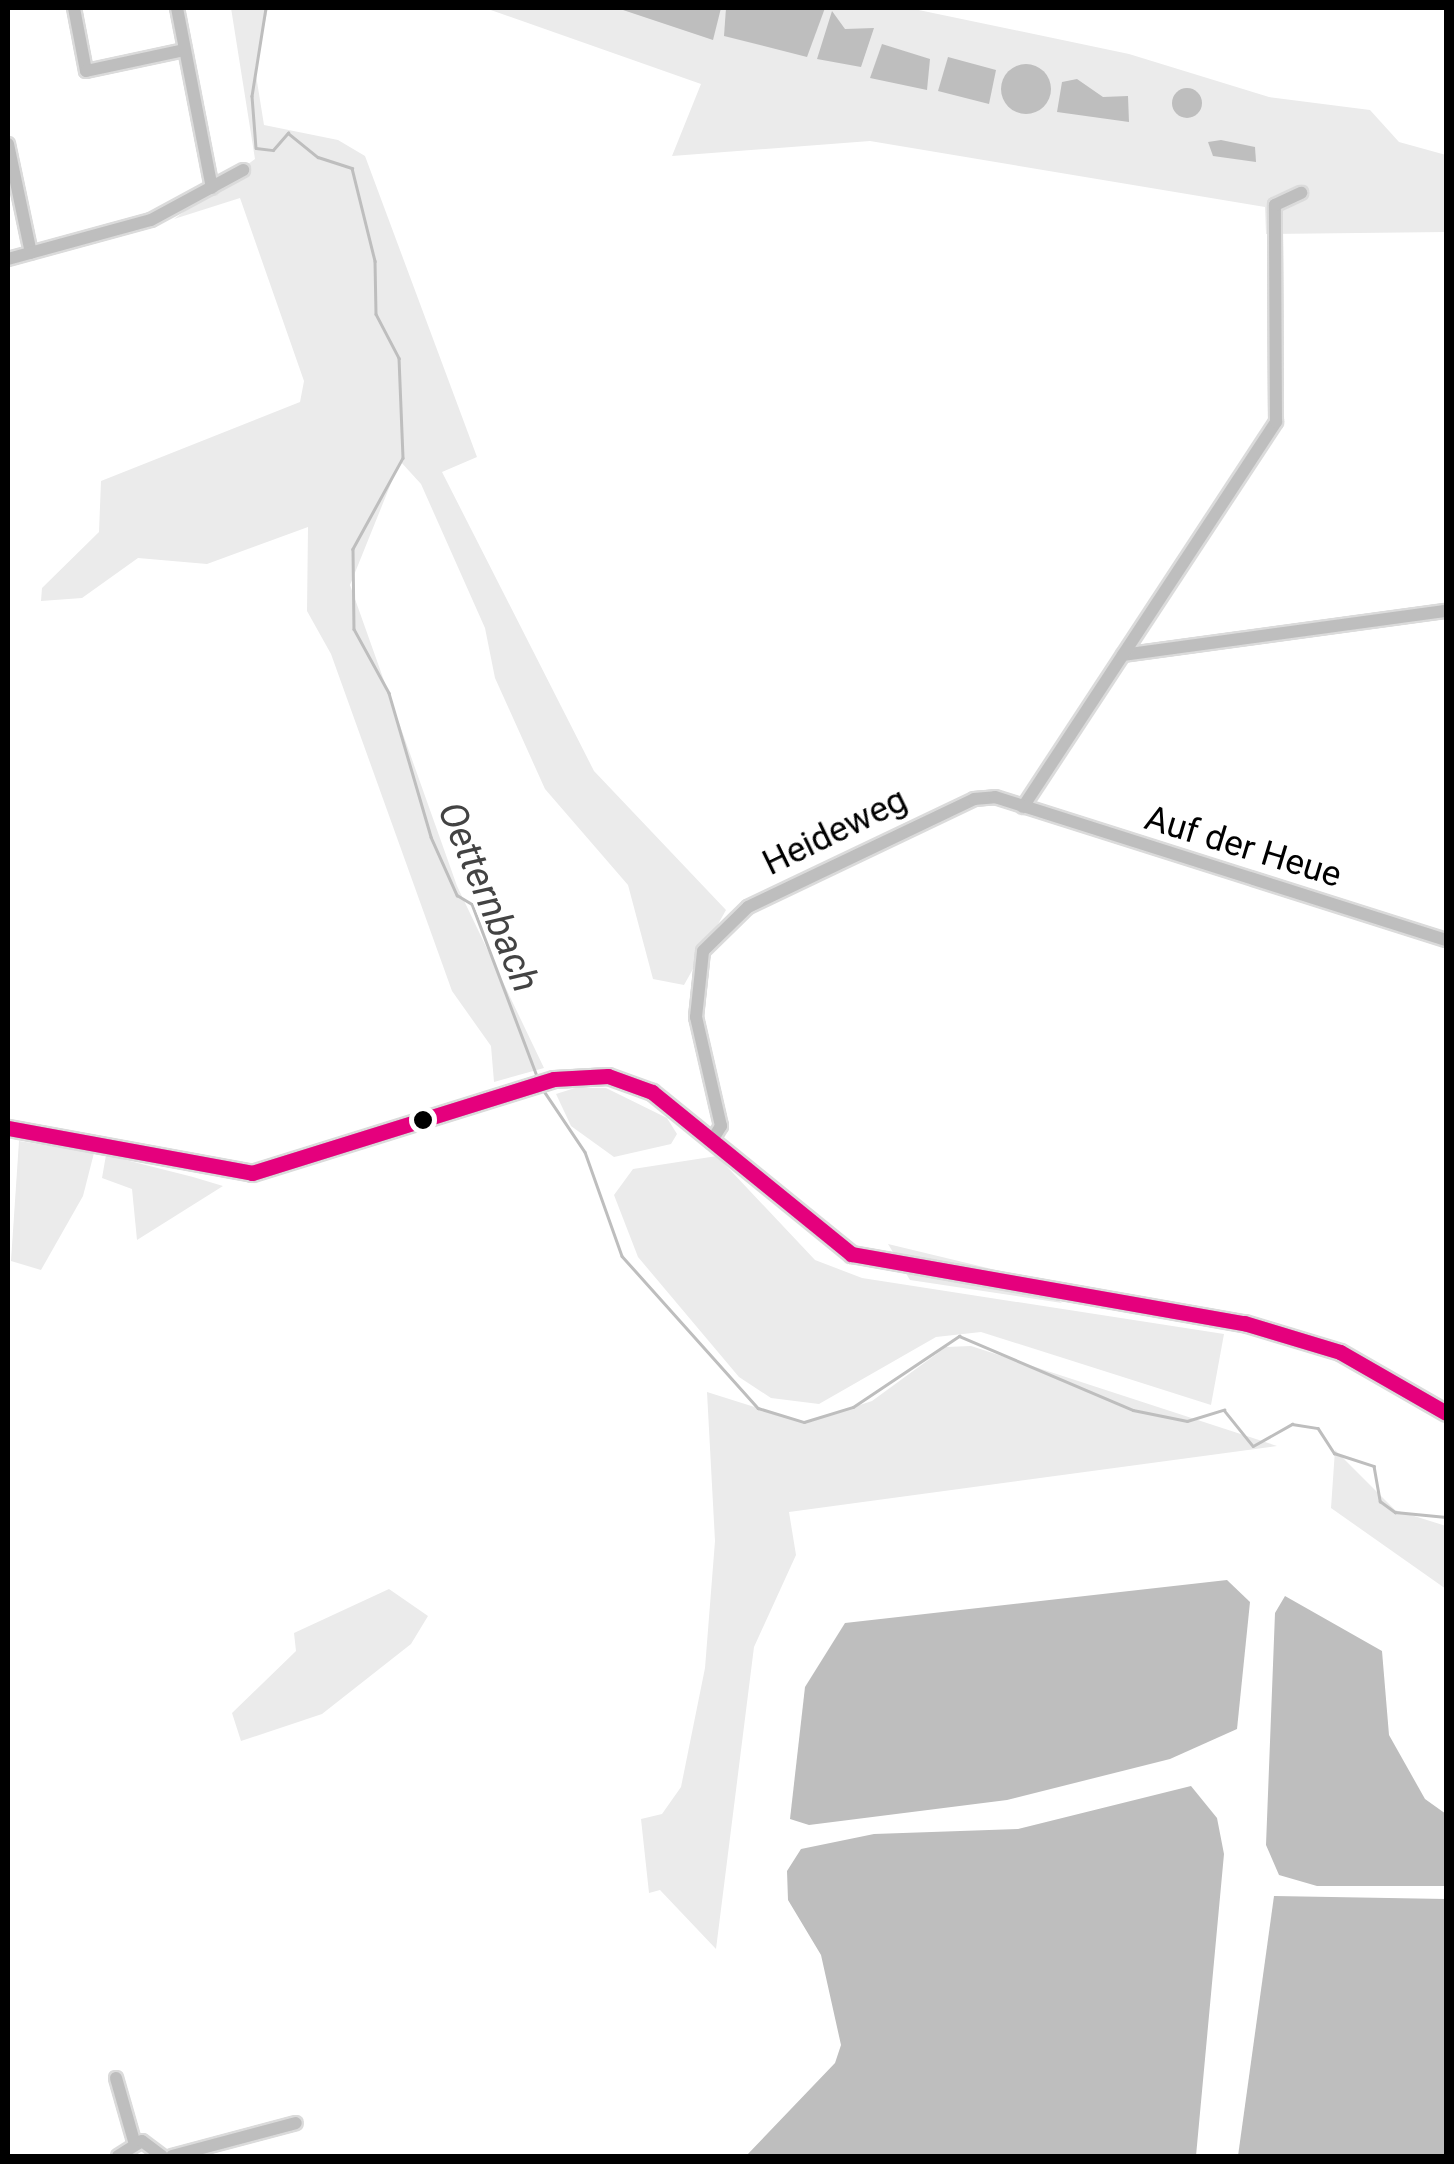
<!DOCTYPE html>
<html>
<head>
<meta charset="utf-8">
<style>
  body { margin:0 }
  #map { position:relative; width:1454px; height:2164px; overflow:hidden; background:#fff; font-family:Roboto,sans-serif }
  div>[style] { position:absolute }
  .green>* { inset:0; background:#ebebeb }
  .water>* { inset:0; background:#bebebe }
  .round { border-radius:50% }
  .stream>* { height:2.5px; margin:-1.25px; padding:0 1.25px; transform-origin:1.25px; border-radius:1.25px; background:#bebebe }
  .roads { filter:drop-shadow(2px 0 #dbdbdb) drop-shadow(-2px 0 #dbdbdb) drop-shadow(0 2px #dbdbdb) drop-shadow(0 -2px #dbdbdb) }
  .minor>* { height:12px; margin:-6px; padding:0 6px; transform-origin:6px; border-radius:6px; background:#bebebe }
  .major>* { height:15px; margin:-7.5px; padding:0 7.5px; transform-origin:7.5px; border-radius:7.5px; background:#bebebe }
  .bus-1>* { height:15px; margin:-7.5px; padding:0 7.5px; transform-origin:7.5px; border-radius:7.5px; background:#e5007d }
  .dots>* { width:28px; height:28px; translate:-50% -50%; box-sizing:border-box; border:5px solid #fff; border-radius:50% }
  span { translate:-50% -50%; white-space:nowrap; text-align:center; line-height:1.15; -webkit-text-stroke:8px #fff; paint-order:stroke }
  .street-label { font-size:35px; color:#000 }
  .water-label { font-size:38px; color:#434343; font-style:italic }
  .frame { position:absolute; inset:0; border:10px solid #000; pointer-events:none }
</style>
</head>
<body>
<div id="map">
  <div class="green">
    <div style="clip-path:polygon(231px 8px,268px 8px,255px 69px,264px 125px,338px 140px,365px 156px,477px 457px,442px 472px,594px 771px,726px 910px,684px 985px,653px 979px,628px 885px,545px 789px,495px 678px,485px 628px,421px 484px,400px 461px,350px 585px,457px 886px,544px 1068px,494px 1082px,491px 1046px,452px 991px,331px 654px,307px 611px,308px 527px,207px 564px,138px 558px,82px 598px,41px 601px,42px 588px,99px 532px,101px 481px,300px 402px,304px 381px,240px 198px,174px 219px,255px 159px)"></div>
    <div style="clip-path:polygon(485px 8px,909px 8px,1129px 54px,1269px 97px,1370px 110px,1399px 142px,1446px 155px,1446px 232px,1266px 234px,1265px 207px,870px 141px,672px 156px,701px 84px)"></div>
    <div style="clip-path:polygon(575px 1088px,606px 1088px,667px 1118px,677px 1134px,671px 1144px,614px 1157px,571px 1126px,556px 1094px)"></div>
    <div style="clip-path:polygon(19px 1141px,94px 1153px,83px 1196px,41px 1270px,11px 1261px)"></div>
    <div style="clip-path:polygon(106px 1155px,193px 1177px,223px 1186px,137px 1240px,132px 1189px,102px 1178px)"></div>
    <div style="clip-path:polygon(717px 1156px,815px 1260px,862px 1278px,1224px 1334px,1211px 1405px,981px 1332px,936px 1337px,819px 1404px,771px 1398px,739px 1377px,638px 1257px,614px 1195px,633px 1169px)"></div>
    <div style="clip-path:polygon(888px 1244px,1029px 1278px,1062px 1303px,910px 1280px)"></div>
    <div style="clip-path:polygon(971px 1346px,1277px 1446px,789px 1512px,796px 1555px,754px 1647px,716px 1949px,660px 1890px,649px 1893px,641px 1819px,662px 1814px,681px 1787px,705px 1668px,715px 1541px,707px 1392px,805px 1423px,872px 1401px,946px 1347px)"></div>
    <div style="clip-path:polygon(1335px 1450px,1395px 1510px,1446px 1526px,1446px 1589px,1331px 1508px)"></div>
    <div style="clip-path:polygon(389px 1589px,428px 1616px,411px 1644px,322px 1714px,241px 1741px,232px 1713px,296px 1651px,294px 1633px)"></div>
  </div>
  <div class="water">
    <div style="clip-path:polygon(617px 8px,721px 8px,713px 40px)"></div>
    <div style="clip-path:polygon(726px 8px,825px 8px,807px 57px,724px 36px)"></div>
    <div style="clip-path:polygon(832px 11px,845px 29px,874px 28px,861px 67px,817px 59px)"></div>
    <div style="clip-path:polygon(882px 44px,930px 59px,927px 90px,870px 78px)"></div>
    <div style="clip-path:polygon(948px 57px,996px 70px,989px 104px,938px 91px)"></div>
    <div class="round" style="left:1001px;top:64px;width:50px;height:50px"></div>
    <div style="clip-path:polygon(1077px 79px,1103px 97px,1128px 96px,1129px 122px,1057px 112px,1062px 82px)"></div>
    <div class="round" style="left:1172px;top:88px;width:30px;height:30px"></div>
    <div style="clip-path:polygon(1221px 140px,1255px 147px,1256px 162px,1213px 156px,1208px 142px)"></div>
    <div style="clip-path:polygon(1227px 1580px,1250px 1602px,1237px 1729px,1170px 1759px,1007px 1800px,809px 1825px,790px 1819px,805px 1687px,845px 1623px)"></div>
    <div style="clip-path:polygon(1285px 1596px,1382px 1651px,1389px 1735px,1425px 1799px,1446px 1814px,1446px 1886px,1317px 1886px,1279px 1875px,1266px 1845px,1275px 1613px)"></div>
    <div style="clip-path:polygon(1191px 1786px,1217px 1818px,1224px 1854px,1196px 2156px,746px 2156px,835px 2063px,841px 2045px,821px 1955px,788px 1900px,787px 1871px,801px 1849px,874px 1834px,1018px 1829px)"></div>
    <div style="clip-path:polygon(1274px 1896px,1446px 1899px,1446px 2156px,1238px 2156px)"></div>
  </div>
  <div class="stream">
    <div style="left:266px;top:8px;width:89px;rotate:99deg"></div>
    <div style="left:252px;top:96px;width:52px;rotate:85.6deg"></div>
    <div style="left:256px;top:148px;width:17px;rotate:7deg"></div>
    <div style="left:273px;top:150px;width:23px;rotate:-49deg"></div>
    <div style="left:288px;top:133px;width:38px;rotate:39deg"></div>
    <div style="left:318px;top:157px;width:36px;rotate:18deg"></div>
    <div style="left:352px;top:168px;width:96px;rotate:76.1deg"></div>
    <div style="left:375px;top:261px;width:53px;rotate:88.9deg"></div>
    <div style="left:376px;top:314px;width:50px;rotate:62.4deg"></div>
    <div style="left:399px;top:358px;width:100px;rotate:87.7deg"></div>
    <div style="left:403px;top:458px;width:104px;rotate:118.8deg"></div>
    <div style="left:353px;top:549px;width:80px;rotate:89.3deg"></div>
    <div style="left:354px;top:629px;width:73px;rotate:61.3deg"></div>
    <div style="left:389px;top:693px;width:150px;rotate:73.7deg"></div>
    <div style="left:431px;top:837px;width:64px;rotate:65.9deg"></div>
    <div style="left:457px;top:895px;width:17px;rotate:31deg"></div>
    <div style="left:472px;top:904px;width:187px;rotate:69.3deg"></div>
    <div style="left:544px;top:1091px;width:73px;rotate:56.1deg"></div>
    <div style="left:585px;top:1152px;width:110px;rotate:70.4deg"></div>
    <div style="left:622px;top:1256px;width:204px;rotate:48.2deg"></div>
    <div style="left:758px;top:1408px;width:48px;rotate:16.9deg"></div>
    <div style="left:804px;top:1422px;width:51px;rotate:-17deg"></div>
    <div style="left:853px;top:1407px;width:128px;rotate:-33.8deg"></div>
    <div style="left:959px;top:1336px;width:189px;rotate:23deg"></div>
    <div style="left:1133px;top:1410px;width:55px;rotate:11.5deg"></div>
    <div style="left:1187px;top:1421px;width:39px;rotate:-17deg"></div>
    <div style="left:1224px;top:1410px;width:46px;rotate:51.1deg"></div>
    <div style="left:1253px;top:1446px;width:45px;rotate:-29.4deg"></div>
    <div style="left:1292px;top:1424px;width:26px;rotate:9deg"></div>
    <div style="left:1318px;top:1428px;width:30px;rotate:57deg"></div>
    <div style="left:1334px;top:1453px;width:42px;rotate:18deg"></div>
    <div style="left:1374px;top:1466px;width:36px;rotate:80deg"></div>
    <div style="left:1380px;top:1501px;width:19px;rotate:36deg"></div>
    <div style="left:1395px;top:1512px;width:51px;rotate:5.6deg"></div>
  </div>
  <div class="roads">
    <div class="minor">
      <div style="left:74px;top:8px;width:64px;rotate:79.2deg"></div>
      <div style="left:86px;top:71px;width:100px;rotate:-12.1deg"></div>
      <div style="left:177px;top:8px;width:183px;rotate:79deg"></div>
      <div style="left:8px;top:144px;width:111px;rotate:78.1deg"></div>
      <div style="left:8px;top:259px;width:148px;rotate:-15.3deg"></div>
      <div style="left:151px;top:220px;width:105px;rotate:-28.5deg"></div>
      <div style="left:1123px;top:655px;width:326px;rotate:-7.8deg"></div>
      <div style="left:1023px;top:807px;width:461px;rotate:-56.7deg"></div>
      <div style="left:1276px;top:422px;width:217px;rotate:-90.3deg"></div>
      <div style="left:1275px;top:205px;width:29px;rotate:-25deg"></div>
      <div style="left:711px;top:1142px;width:19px;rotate:-58deg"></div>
      <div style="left:721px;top:1126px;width:112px;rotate:-102.9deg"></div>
      <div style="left:696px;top:1017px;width:66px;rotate:-83.9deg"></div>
      <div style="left:703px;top:951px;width:63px;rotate:-44.4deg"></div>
      <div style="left:748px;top:907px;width:250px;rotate:-25.5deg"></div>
      <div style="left:974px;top:799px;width:21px;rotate:-5deg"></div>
      <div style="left:995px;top:797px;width:473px;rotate:17.6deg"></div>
      <div style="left:116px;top:2078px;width:66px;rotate:74.1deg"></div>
      <div style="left:118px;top:2156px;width:28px;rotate:-32deg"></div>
      <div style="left:142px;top:2141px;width:25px;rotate:37deg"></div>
      <div style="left:172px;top:2156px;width:128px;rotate:-14.9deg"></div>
    </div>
    <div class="major">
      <div style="left:8px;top:1128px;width:248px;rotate:10.4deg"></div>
      <div style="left:252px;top:1173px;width:316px;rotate:-17.3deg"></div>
      <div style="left:554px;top:1079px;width:54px;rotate:-3.2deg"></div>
      <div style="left:608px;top:1076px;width:47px;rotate:20deg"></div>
      <div style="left:652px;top:1092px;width:257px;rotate:39.1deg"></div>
      <div style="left:851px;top:1254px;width:399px;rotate:10deg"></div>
      <div style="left:1244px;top:1323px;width:100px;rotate:16.8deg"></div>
      <div style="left:1340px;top:1352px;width:122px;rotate:29.9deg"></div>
    </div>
  </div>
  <div class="bus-1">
    <div style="left:8px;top:1128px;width:248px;rotate:10.4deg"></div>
    <div style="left:252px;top:1173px;width:316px;rotate:-17.3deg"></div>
    <div style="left:554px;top:1079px;width:54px;rotate:-3.2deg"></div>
    <div style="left:608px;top:1076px;width:47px;rotate:20deg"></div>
    <div style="left:652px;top:1092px;width:257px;rotate:39.1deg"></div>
    <div style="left:851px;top:1254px;width:399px;rotate:10deg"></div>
    <div style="left:1244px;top:1323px;width:100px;rotate:16.8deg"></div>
    <div style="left:1340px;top:1352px;width:122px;rotate:29.9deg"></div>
  </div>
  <div class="dots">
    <div style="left:423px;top:1120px;background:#000"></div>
  </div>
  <div class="street-label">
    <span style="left:835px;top:832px;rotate:-26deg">Heideweg</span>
    <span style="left:1243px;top:847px;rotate:17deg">Auf der Heue</span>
  </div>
  <div class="water-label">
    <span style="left:488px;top:897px;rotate:67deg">Oetternbach</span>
  </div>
  <div class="frame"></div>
</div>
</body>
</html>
